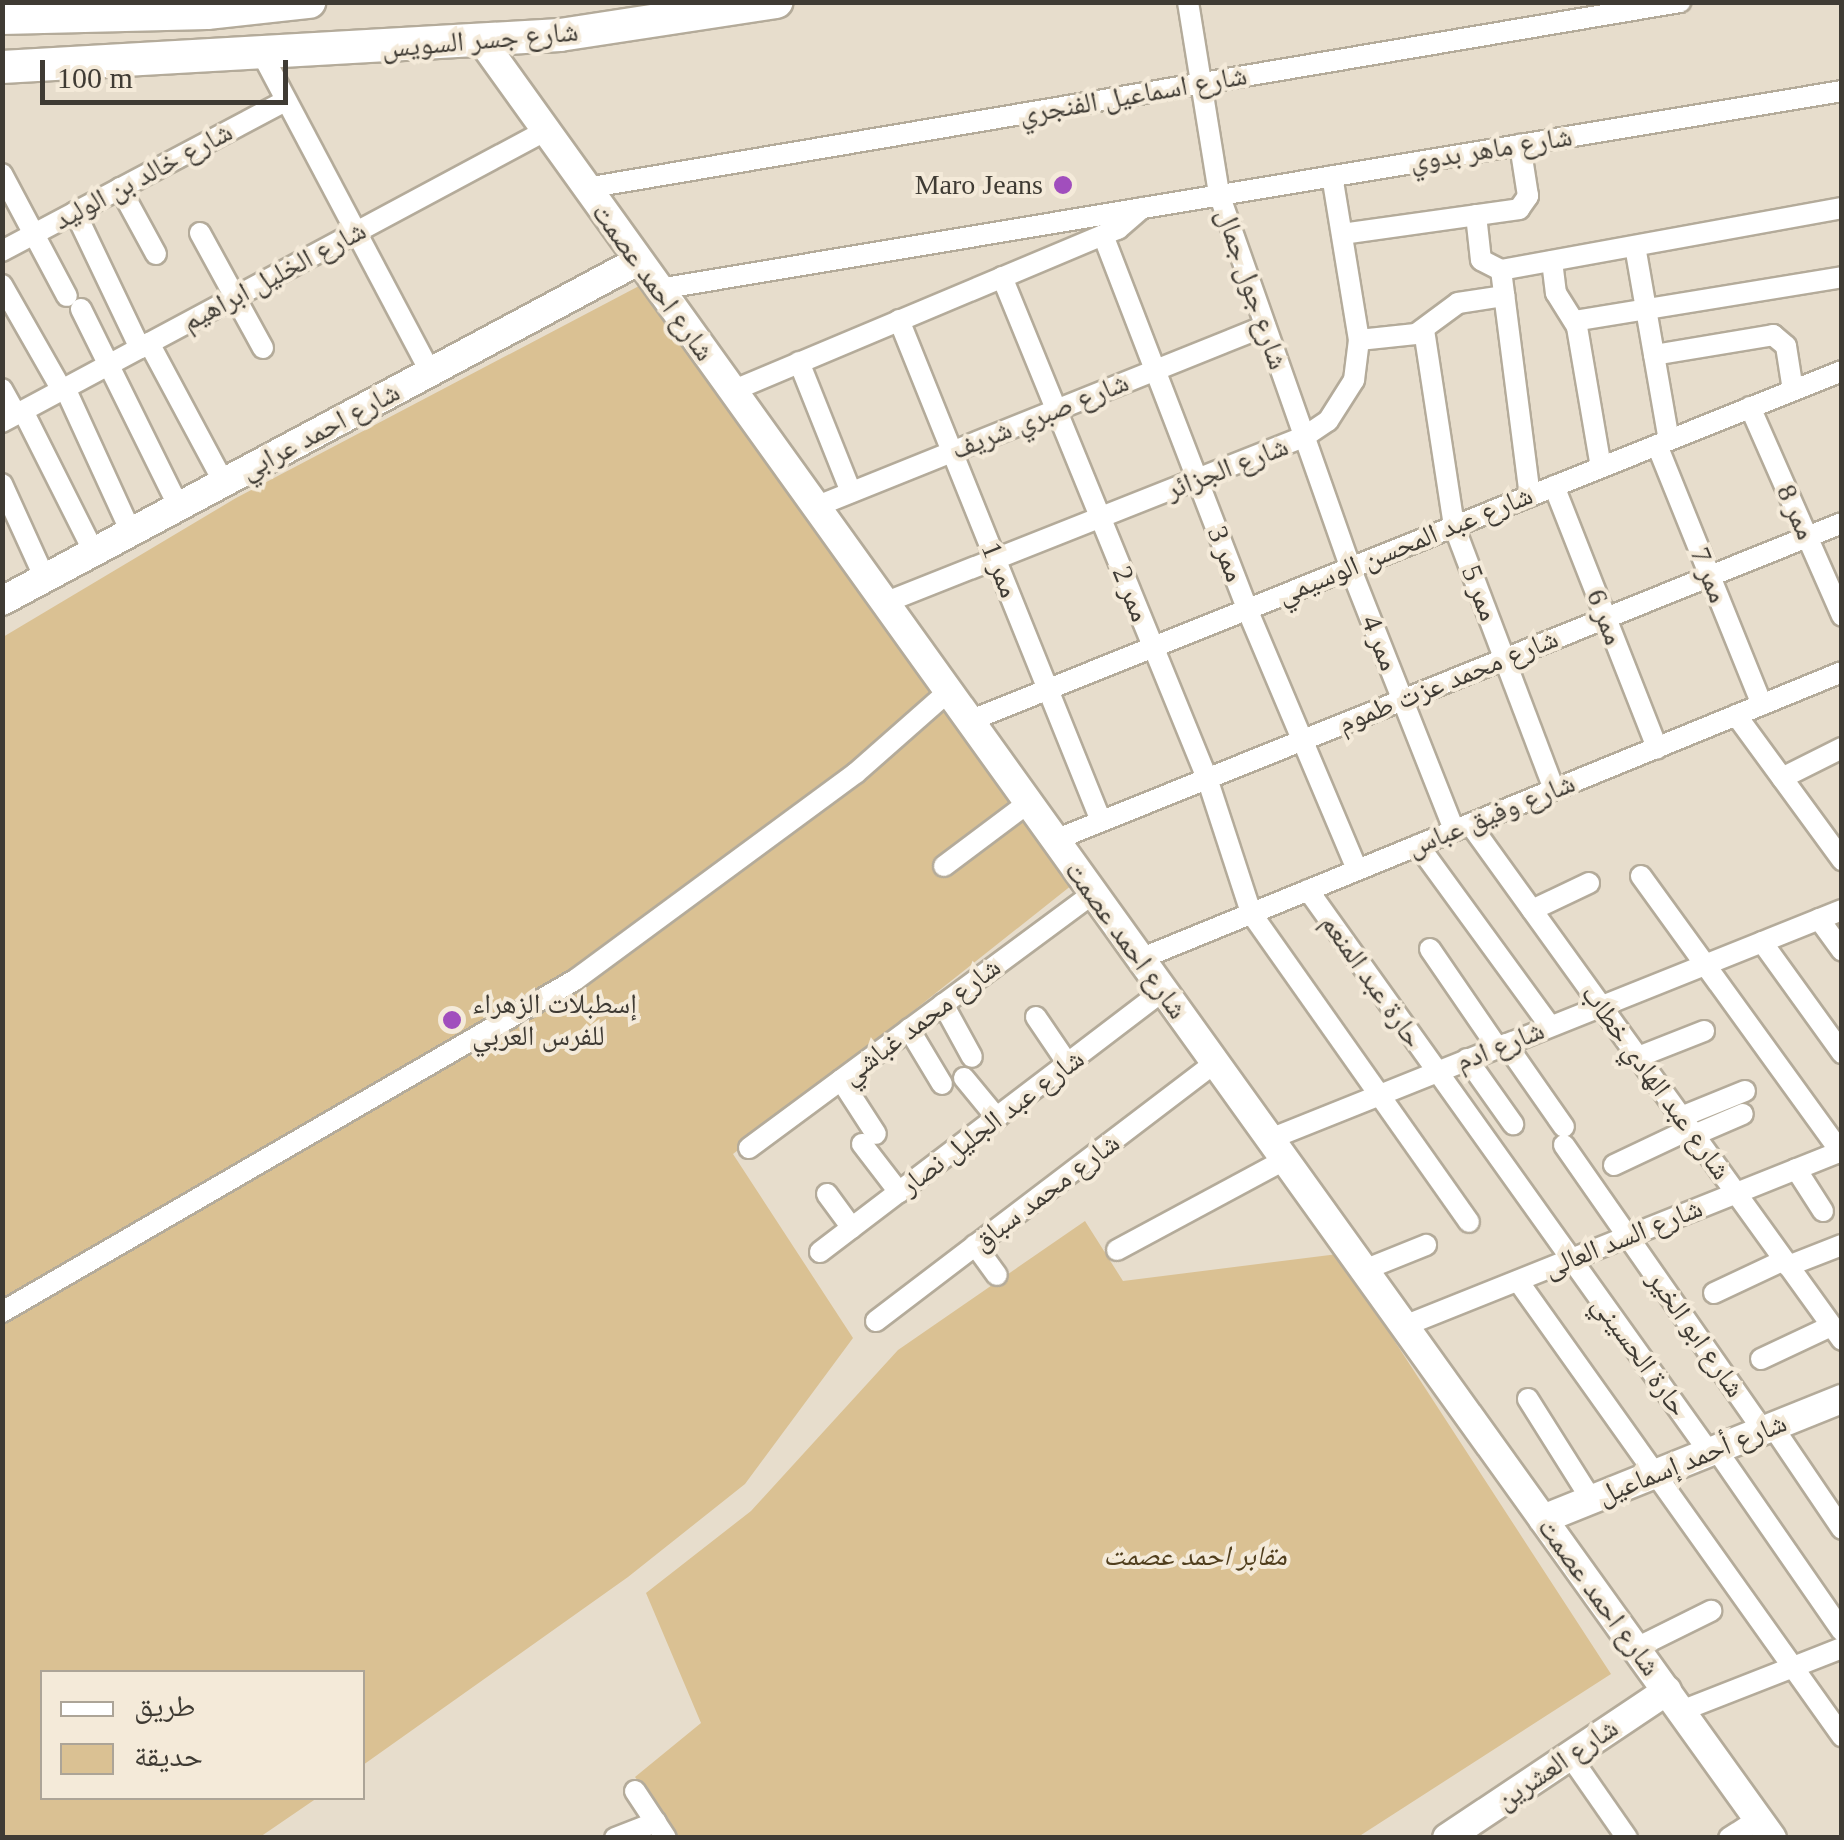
<!DOCTYPE html>
<html>
<head>
<meta charset="utf-8">
<style>
  body { margin:0 }
  #map { position:relative; width:1844px; height:1840px; overflow:hidden; background:#e7ddcc; font-family:"Times New Roman","Noto Naskh Arabic",serif }
  div>[style] { position:absolute }
  .green>* { inset:0; background:#dac193 }
  .roads { filter:drop-shadow(2px 0 #b4ab9a) drop-shadow(-2px 0 #b4ab9a) drop-shadow(0 2px #b4ab9a) drop-shadow(0 -2px #b4ab9a) }
  .street>* { height:20px; margin:-10px; padding:0 10px; transform-origin:10px; border-radius:10px; background:#fff }
  .secondary>* { height:28px; margin:-14px; padding:0 14px; transform-origin:14px; border-radius:14px; background:#fff }
  .primary>* { height:32px; margin:-16px; padding:0 16px; transform-origin:16px; border-radius:16px; background:#fff }
  .dots>* { width:28px; height:28px; translate:-50% -50%; box-sizing:border-box; border:5px solid #f4ead9; border-radius:50% }
  span { translate:-50% -50%; white-space:nowrap; text-align:center; line-height:1.15; -webkit-text-stroke:8px #f4ead9; paint-order:stroke }
  .street-label { font-size:28px; color:#3f3b34 }
  .poi-label { font-size:28px; color:#3f3b34 }
  .right { translate:-100% -50%; text-align:right }
  .left { translate:0 -50%; text-align:left }
  .park-label { font-size:28px; color:#503e1d; font-style:italic }
  .frame { position:absolute; inset:0; border:5px solid #3f3b34; pointer-events:none }
  .legend { position:absolute; left:40px; top:1670px; width:325px; height:130px; box-sizing:border-box; background:#f4ead9; border:2px solid #aca497; margin:0; padding:12px 18px; list-style:none; font-size:30px; color:#3f3b34 }
  .legend li { display:flex; align-items:center; gap:20px; height:50px }
  .legend b { width:50px; border:2px solid #aca497 }
  .scale { position:absolute; left:40px; top:60px; width:248px; height:45px; box-sizing:border-box; border:5px solid #3f3b34; border-top:0; padding-left:12px; font-size:30px; line-height:35px; white-space:nowrap; color:#3f3b34; -webkit-text-stroke:8px #f4ead9; paint-order:stroke }
</style>
</head>
<body>
<div id="map">
  <div class="green">
    <div style="clip-path:polygon(639px 286px,1072px 885px,733px 1154px,853px 1338px,745px 1484px,628px 1577px,363px 1765px,362px 1672px,42px 1672px,42px 1798px,317px 1798px,260px 1837px,3px 1838px,3px 637px,236px 498px)"></div>
    <div style="clip-path:polygon(1085px 1221px,1123px 1281px,1338px 1254px,1611px 1674px,1358px 1837px,679px 1837px,635px 1777px,701px 1723px,646px 1593px,751px 1511px,898px 1350px)"></div>
  </div>
  <div class="roads">
    <div class="street">
      <div style="left:1188px;top:2px;width:194px;rotate:80.8deg"></div>
      <div style="left:1219px;top:194px;width:395px;rotate:70.6deg"></div>
      <div style="left:1350px;top:567px;width:283px;rotate:68.4deg"></div>
      <div style="left:263px;top:56px;width:357px;rotate:62.1deg"></div>
      <div style="left:2px;top:174px;width:138px;rotate:62deg"></div>
      <div style="left:120px;top:188px;width:75px;rotate:61.4deg"></div>
      <div style="left:586px;top:188px;width:1110px;rotate:-9.65deg"></div>
      <div style="left:75px;top:212px;width:151px;rotate:64.5deg"></div>
      <div style="left:1476px;top:215px;width:45px;rotate:83.7deg"></div>
      <div style="left:1481px;top:260px;width:22px;rotate:27deg"></div>
      <div style="left:1501px;top:270px;width:347px;rotate:-10.3deg"></div>
      <div style="left:200px;top:233px;width:131px;rotate:61.3deg"></div>
      <div style="left:1342px;top:234px;width:179px;rotate:-8deg"></div>
      <div style="left:1519px;top:209px;width:16px;rotate:-55deg"></div>
      <div style="left:1528px;top:196px;width:52px;rotate:-98.9deg"></div>
      <div style="left:1103px;top:235px;width:401px;rotate:68.9deg"></div>
      <div style="left:1247px;top:609px;width:283px;rotate:67.1deg"></div>
      <div style="left:1635px;top:246px;width:197px;rotate:80.1deg"></div>
      <div style="left:2px;top:251px;width:318px;rotate:-27.9deg"></div>
      <div style="left:1552px;top:261px;width:32px;rotate:83deg"></div>
      <div style="left:1556px;top:293px;width:40px;rotate:58deg"></div>
      <div style="left:1577px;top:327px;width:142px;rotate:80.3deg"></div>
      <div style="left:1501px;top:270px;width:228px;rotate:82.7deg"></div>
      <div style="left:1002px;top:277px;width:541px;rotate:67.75deg"></div>
      <div style="left:1207px;top:778px;width:142px;rotate:71.9deg"></div>
      <div style="left:1251px;top:913px;width:378px;rotate:54.8deg"></div>
      <div style="left:2px;top:285px;width:121px;rotate:60.3deg"></div>
      <div style="left:659px;top:289px;width:1199px;rotate:-9.5deg"></div>
      <div style="left:81px;top:309px;width:221px;rotate:63.7deg"></div>
      <div style="left:899px;top:320px;width:540px;rotate:68.04deg"></div>
      <div style="left:1574px;top:321px;width:272px;rotate:-9.3deg"></div>
      <div style="left:1424px;top:330px;width:198px;rotate:81.3deg"></div>
      <div style="left:1454px;top:526px;width:281px;rotate:69.2deg"></div>
      <div style="left:1359px;top:340px;width:57px;rotate:-6deg"></div>
      <div style="left:1416px;top:334px;width:52px;rotate:-36.4deg"></div>
      <div style="left:1458px;top:303px;width:47px;rotate:-8.7deg"></div>
      <div style="left:149px;top:343px;width:159px;rotate:61.8deg"></div>
      <div style="left:1654px;top:355px;width:121px;rotate:-9.5deg"></div>
      <div style="left:1773px;top:335px;width:17px;rotate:40deg"></div>
      <div style="left:1786px;top:346px;width:45px;rotate:81deg"></div>
      <div style="left:799px;top:362px;width:140px;rotate:68.2deg"></div>
      <div style="left:65px;top:388px;width:158px;rotate:65.4deg"></div>
      <div style="left:2px;top:389px;width:29px;rotate:61deg"></div>
      <div style="left:732px;top:391px;width:419px;rotate:-22.8deg"></div>
      <div style="left:1118px;top:229px;width:32px;rotate:-41deg"></div>
      <div style="left:1750px;top:407px;width:228px;rotate:66.2deg"></div>
      <div style="left:23px;top:411px;width:158px;rotate:63.3deg"></div>
      <div style="left:2px;top:422px;width:616px;rotate:-28.19deg"></div>
      <div style="left:1657px;top:445px;width:280px;rotate:68deg"></div>
      <div style="left:2px;top:484px;width:104px;rotate:65.6deg"></div>
      <div style="left:1554px;top:486px;width:282px;rotate:68.5deg"></div>
      <div style="left:815px;top:507px;width:485px;rotate:-21.9deg"></div>
      <div style="left:884px;top:603px;width:452px;rotate:-21.6deg"></div>
      <div style="left:1304px;top:437px;width:29px;rotate:-34deg"></div>
      <div style="left:1328px;top:421px;width:49px;rotate:-57.6deg"></div>
      <div style="left:1354px;top:380px;width:40px;rotate:-82.9deg"></div>
      <div style="left:1359px;top:340px;width:166px;rotate:-99.3deg"></div>
      <div style="left:1736px;top:715px;width:180px;rotate:53.8deg"></div>
      <div style="left:969px;top:721px;width:941px;rotate:-21.85deg"></div>
      <div style="left:1782px;top:778px;width:67px;rotate:-26.6deg"></div>
      <div style="left:1470px;top:824px;width:636px;rotate:54.21deg"></div>
      <div style="left:1055px;top:840px;width:848px;rotate:-21.94deg"></div>
      <div style="left:1418px;top:845px;width:224px;rotate:53.9deg"></div>
      <div style="left:944px;top:866px;width:105px;rotate:-36.9deg"></div>
      <div style="left:1641px;top:876px;width:343px;rotate:54.1deg"></div>
      <div style="left:1308px;top:890px;width:690px;rotate:54.49deg"></div>
      <div style="left:1532px;top:910px;width:63px;rotate:-25.3deg"></div>
      <div style="left:1819px;top:919px;width:39px;rotate:54deg"></div>
      <div style="left:1762px;top:942px;width:137px;rotate:54.2deg"></div>
      <div style="left:1430px;top:949px;width:119px;rotate:55.6deg"></div>
      <div style="left:1140px;top:959px;width:758px;rotate:-22.24deg"></div>
      <div style="left:943px;top:1004px;width:60px;rotate:61.3deg"></div>
      <div style="left:1036px;top:1017px;width:57px;rotate:55.8deg"></div>
      <div style="left:909px;top:1029px;width:64px;rotate:59deg"></div>
      <div style="left:1506px;top:1044px;width:101px;rotate:55.1deg"></div>
      <div style="left:1638px;top:1057px;width:71px;rotate:-21.5deg"></div>
      <div style="left:1467px;top:1059px;width:80px;rotate:54.7deg"></div>
      <div style="left:964px;top:1078px;width:52px;rotate:50.5deg"></div>
      <div style="left:841px;top:1080px;width:64px;rotate:57.1deg"></div>
      <div style="left:1681px;top:1117px;width:69px;rotate:-22.1deg"></div>
      <div style="left:1694px;top:1135px;width:53px;rotate:-23.2deg"></div>
      <div style="left:1270px;top:1139px;width:616px;rotate:-21.82deg"></div>
      <div style="left:862px;top:1144px;width:61px;rotate:52.4deg"></div>
      <div style="left:1564px;top:1145px;width:348px;rotate:55.1deg"></div>
      <div style="left:749px;top:1148px;width:428px;rotate:-36.5deg"></div>
      <div style="left:1614px;top:1165px;width:84px;rotate:-25.3deg"></div>
      <div style="left:1796px;top:1169px;width:50px;rotate:57.3deg"></div>
      <div style="left:827px;top:1194px;width:42px;rotate:53.7deg"></div>
      <div style="left:975px;top:1245px;width:37px;rotate:54deg"></div>
      <div style="left:1117px;top:1250px;width:190px;rotate:-28.3deg"></div>
      <div style="left:820px;top:1252px;width:431px;rotate:-37.3deg"></div>
      <div style="left:1788px;top:1266px;width:58px;rotate:-21.3deg"></div>
      <div style="left:1364px;top:1270px;width:67px;rotate:-22deg"></div>
      <div style="left:1518px;top:1281px;width:559px;rotate:54.55deg"></div>
      <div style="left:1714px;top:1293px;width:77px;rotate:-25.2deg"></div>
      <div style="left:2px;top:1312px;width:662px;rotate:-30.09deg"></div>
      <div style="left:575px;top:980px;width:349px;rotate:-36.4deg"></div>
      <div style="left:856px;top:773px;width:123px;rotate:-41.4deg"></div>
      <div style="left:876px;top:1321px;width:426px;rotate:-37.3deg"></div>
      <div style="left:1404px;top:1326px;width:472px;rotate:-21.8deg"></div>
      <div style="left:1761px;top:1359px;width:77px;rotate:-25.2deg"></div>
      <div style="left:1528px;top:1399px;width:118px;rotate:57.8deg"></div>
      <div style="left:1773px;top:1427px;width:123px;rotate:55.9deg"></div>
      <div style="left:1716px;top:1449px;width:221px;rotate:55.3deg"></div>
      <div style="left:1636px;top:1648px;width:84px;rotate:-26.3deg"></div>
      <div style="left:1681px;top:1711px;width:173px;rotate:-21.4deg"></div>
      <div style="left:1570px;top:1756px;width:100px;rotate:55.2deg"></div>
      <div style="left:635px;top:1791px;width:56px;rotate:56.6deg"></div>
      <div style="left:615px;top:1838px;width:44px;rotate:-21.3deg"></div>
      <div style="left:1729px;top:1838px;width:35px;rotate:-33deg"></div>
    </div>
    <div class="secondary">
      <div style="left:482px;top:41px;width:2212px;rotate:54.33deg"></div>
      <div style="left:2px;top:601px;width:721px;rotate:-28.13deg"></div>
      <div style="left:1543px;top:1519px;width:322px;rotate:-21.9deg"></div>
      <div style="left:1447px;top:1838px;width:265px;rotate:-33.8deg"></div>
    </div>
    <div class="primary">
      <div style="left:2px;top:18px;width:205px;rotate:-1.4deg"></div>
      <div style="left:207px;top:13px;width:103px;rotate:-6.2deg"></div>
      <div style="left:2px;top:67px;width:559px;rotate:-3.28deg"></div>
      <div style="left:560px;top:35px;width:219px;rotate:-8.7deg"></div>
    </div>
  </div>
  <div class="dots">
    <div style="left:1063px;top:185px;background:#a14ebd"></div>
    <div style="left:452px;top:1020px;background:#a14ebd"></div>
  </div>
  <div class="street-label">
    <span style="left:480px;top:40px;rotate:-5deg">شارع جسر السويس</span>
    <span style="left:1133px;top:95px;rotate:-10deg">شارع اسماعيل الفنجري</span>
    <span style="left:1491px;top:149px;rotate:-9deg">شارع ماهر بدوي</span>
    <span style="left:143px;top:176px;rotate:-28deg">شارع خالد بن الوليد</span>
    <span style="left:274px;top:276px;rotate:-28deg">شارع الخليل ابراهيم</span>
    <span style="left:653px;top:282px;rotate:54deg">شارع احمد عصمت</span>
    <span style="left:1252px;top:289px;rotate:71deg">شارع جول جمال</span>
    <span style="left:1040px;top:416px;rotate:-22deg">شارع صبري شريف</span>
    <span style="left:320px;top:431px;rotate:-28deg">شارع احمد عرابي</span>
    <span style="left:1227px;top:468px;rotate:-21deg">شارع الجزائر</span>
    <span style="left:1796px;top:512px;rotate:66deg">ممر 8</span>
    <span style="left:1405px;top:545px;rotate:-22deg">شارع عبد المحسن الوسيمي</span>
    <span style="left:1226px;top:554px;rotate:69deg">ممر 3</span>
    <span style="left:1000px;top:570px;rotate:68deg">ممر 1</span>
    <span style="left:1709px;top:575px;rotate:68deg">ممر 7</span>
    <span style="left:1480px;top:593px;rotate:69deg">ممر 5</span>
    <span style="left:1131px;top:594px;rotate:68deg">ممر 2</span>
    <span style="left:1605px;top:617px;rotate:69deg">ممر 6</span>
    <span style="left:1380px;top:643px;rotate:68deg">ممر 4</span>
    <span style="left:1448px;top:681px;rotate:-22deg">شارع محمد عزت طموم</span>
    <span style="left:1491px;top:815px;rotate:-22deg">شارع وفيق عباس</span>
    <span style="left:1126px;top:940px;rotate:54deg">شارع احمد عصمت</span>
    <span style="left:1372px;top:981px;rotate:55deg">حارة عبد المنعم</span>
    <span style="left:921px;top:1021px;rotate:-37deg">شارع محمد غباشي</span>
    <span style="left:1500px;top:1046px;rotate:-22deg">شارع ادم</span>
    <span style="left:1656px;top:1082px;rotate:54deg">شارع عبد الهادي خطاب</span>
    <span style="left:992px;top:1122px;rotate:-37deg">شارع عبد الجليل نصار</span>
    <span style="left:1046px;top:1192px;rotate:-37deg">شارع محمد سباق</span>
    <span style="left:1623px;top:1238px;rotate:-22deg">شارع السد العالى</span>
    <span style="left:1696px;top:1334px;rotate:55deg">شارع ابو الخير</span>
    <span style="left:1640px;top:1356px;rotate:54deg">حارة الحسيني</span>
    <span style="left:1692px;top:1459px;rotate:-22deg">شارع أحمد إسماعيل</span>
    <span style="left:1599px;top:1597px;rotate:54deg">شارع احمد عصمت</span>
    <span style="left:1557px;top:1764px;rotate:-34deg">شارع العشرين</span>
  </div>
  <div class="poi-label">
    <span class="right" style="left:1043px;top:185px">Maro Jeans</span>
    <span class="left" style="left:472px;top:1020px">إسطبلات الزهراء<br>للفرس العربي</span>
  </div>
  <div class="park-label">
    <span style="left:1195px;top:1556px">مقابر احمد عصمت</span>
  </div>
  <div class="frame"></div>
  <ul class="legend">
  <li><b style="height:12px;background:#fff"></b>طريق</li>
  <li><b style="height:28px;background:#dac193"></b>حديقة</li>
  </ul>
  <div class="scale">100 m</div>
</div>
</body>
</html>
